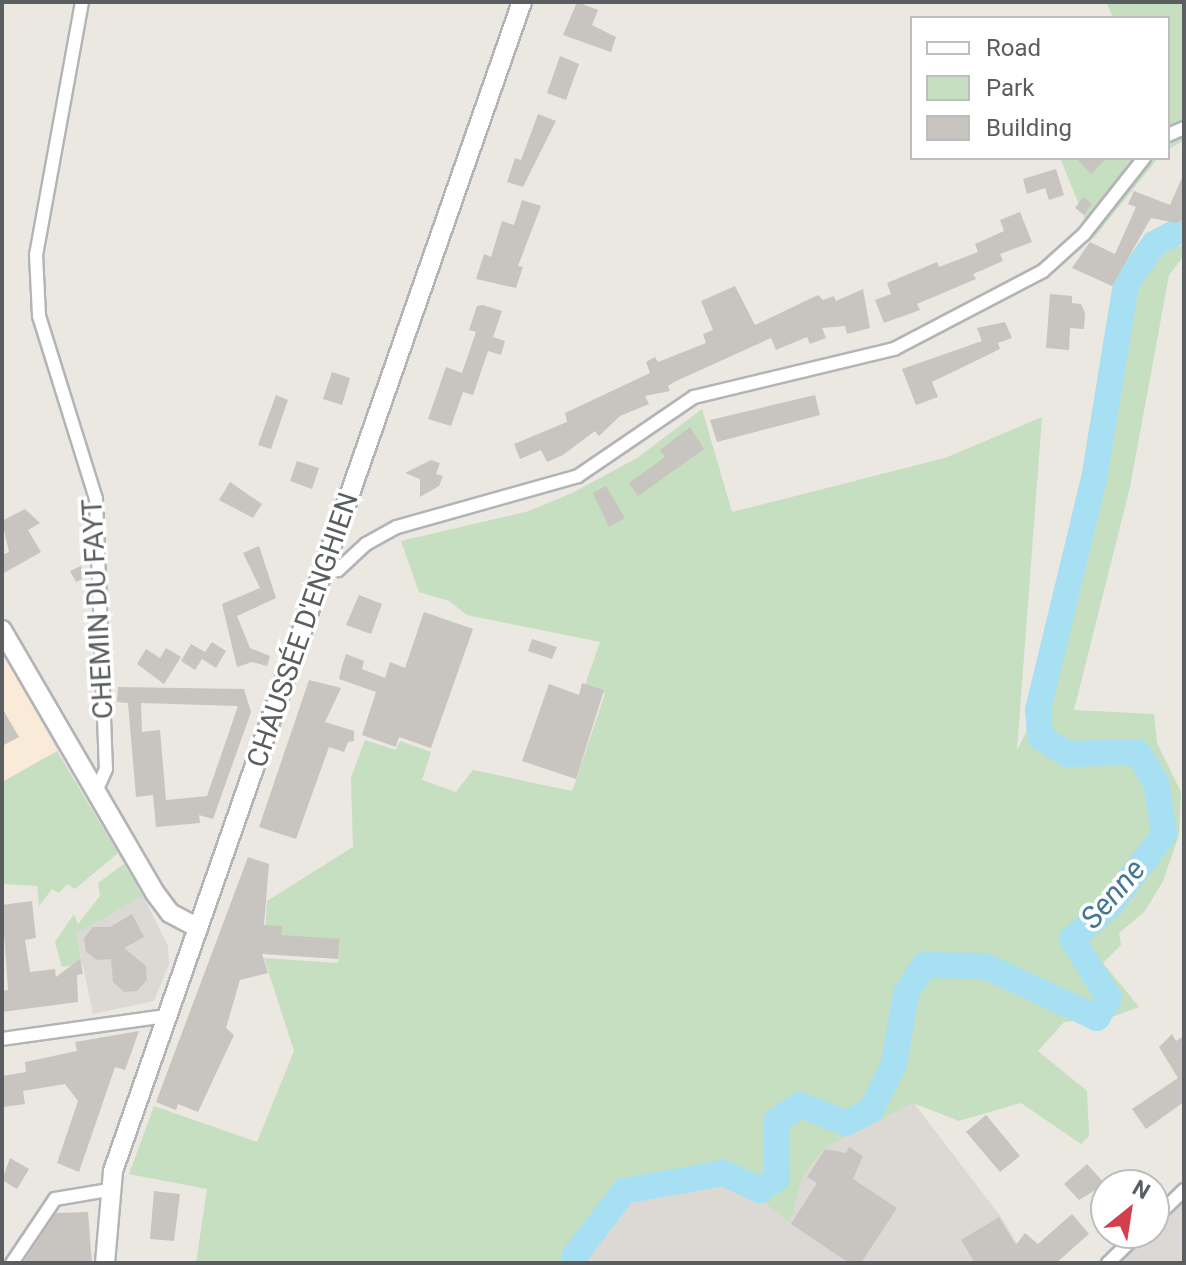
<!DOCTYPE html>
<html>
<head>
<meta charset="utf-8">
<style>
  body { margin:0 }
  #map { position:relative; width:1186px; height:1265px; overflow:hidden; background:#ebe7e1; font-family:Roboto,sans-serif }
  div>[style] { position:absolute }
  .commercial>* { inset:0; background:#f9ebd8 }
  .industrial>* { inset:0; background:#dcd9d5 }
  .green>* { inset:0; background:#c6dfc0 }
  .river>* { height:26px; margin:-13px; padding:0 13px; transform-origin:13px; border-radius:13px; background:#a8e0f3 }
  .building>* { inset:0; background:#c8c4c0 }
  .roads { filter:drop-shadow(2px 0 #b2b4b7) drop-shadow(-2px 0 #b2b4b7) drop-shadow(0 2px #b2b4b7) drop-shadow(0 -2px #b2b4b7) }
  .minor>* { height:12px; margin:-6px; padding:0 6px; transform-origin:6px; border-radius:6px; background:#fff }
  .secondary>* { height:18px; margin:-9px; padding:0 9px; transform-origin:9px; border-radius:9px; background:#fff }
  span { translate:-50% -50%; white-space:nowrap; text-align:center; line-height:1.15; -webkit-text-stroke:7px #fff; paint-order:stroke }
  .street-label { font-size:28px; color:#5a5e60 }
  .water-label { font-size:30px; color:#437792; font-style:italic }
  .frame { position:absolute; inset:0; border:4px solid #5a5e60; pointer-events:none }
  .legend { position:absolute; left:910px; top:16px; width:260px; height:144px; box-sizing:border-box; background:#fff; border:2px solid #bdbfbf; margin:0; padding:10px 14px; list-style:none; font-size:24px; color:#5a5e60 }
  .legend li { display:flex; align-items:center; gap:16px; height:40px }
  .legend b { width:40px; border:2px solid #bdbfbf }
  .north { position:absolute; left:1090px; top:1169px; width:80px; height:80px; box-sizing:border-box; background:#fff; border:2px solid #bdbfbf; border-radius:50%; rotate:30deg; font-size:22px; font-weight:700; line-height:32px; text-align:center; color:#5a5e60 }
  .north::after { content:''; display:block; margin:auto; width:28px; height:36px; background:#d2404e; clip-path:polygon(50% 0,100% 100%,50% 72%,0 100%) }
</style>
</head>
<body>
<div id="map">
  <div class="commercial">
    <div style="clip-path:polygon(2px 651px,57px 751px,2px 782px)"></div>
  </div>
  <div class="industrial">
    <div style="clip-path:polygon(143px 896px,168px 946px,169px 964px,154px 1001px,93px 1014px,76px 934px)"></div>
    <div style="clip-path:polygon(913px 1102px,1001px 1217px,1029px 1263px,575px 1263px,575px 1255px,624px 1191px,723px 1173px,760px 1190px,770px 1208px,790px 1221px,802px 1179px,824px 1148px)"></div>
    <div style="clip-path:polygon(1184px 1179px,1184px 1263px,1096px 1263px,1128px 1233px,1154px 1233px,1154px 1208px)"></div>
  </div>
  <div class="green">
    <div style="clip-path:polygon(1106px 2px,1184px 2px,1184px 140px,1168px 150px,1168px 18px,1113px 18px)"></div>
    <div style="clip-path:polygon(1060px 158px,1158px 158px,1093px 239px)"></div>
    <div style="clip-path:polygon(1154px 244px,1184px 246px,1184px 256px,1169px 275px,1130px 487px,1074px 710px,1154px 714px,1157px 743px,1181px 792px,1179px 835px,1163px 881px,1145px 911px,1119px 933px,1121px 945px,1103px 963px,1139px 1007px,1115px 1016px,1064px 1022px,1038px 1051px,1087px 1091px,1089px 1136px,1081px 1144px,1021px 1103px,959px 1121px,913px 1103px,824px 1148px,802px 1179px,790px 1222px,770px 1208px,760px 1190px,723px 1173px,624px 1191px,575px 1255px,575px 1263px,196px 1263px,207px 1189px,129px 1174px,154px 1106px,257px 1142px,294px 1051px,264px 958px,338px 963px,340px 941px,265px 935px,267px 901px,353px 847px,351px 778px,365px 740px,396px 750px,400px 741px,431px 752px,422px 780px,456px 792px,473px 770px,572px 791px,605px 694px,585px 685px,600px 642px,467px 615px,449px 601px,419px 592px,401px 541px,529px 511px,572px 493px,637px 458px,702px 409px,732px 512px,945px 458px,1042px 417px,1017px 750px,1038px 709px,1094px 479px,1126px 284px)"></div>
    <div style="clip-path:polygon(57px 751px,118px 853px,75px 889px,67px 884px,59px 893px,52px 889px,39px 906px,37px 886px,2px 884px,2px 782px)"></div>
    <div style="clip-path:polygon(124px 864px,143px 896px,76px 934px,82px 964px,62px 967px,55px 942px,74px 914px,78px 924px,100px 896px,98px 883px)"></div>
  </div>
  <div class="river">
    <div style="left:575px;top:1263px;width:8px;rotate:-90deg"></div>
    <div style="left:575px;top:1255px;width:81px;rotate:-52.6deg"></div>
    <div style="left:624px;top:1191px;width:101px;rotate:-10.3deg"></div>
    <div style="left:723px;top:1173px;width:41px;rotate:24.7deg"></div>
    <div style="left:760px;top:1190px;width:21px;rotate:-35deg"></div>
    <div style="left:777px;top:1178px;width:57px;rotate:-91deg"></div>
    <div style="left:776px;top:1121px;width:29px;rotate:-34deg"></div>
    <div style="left:800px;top:1105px;width:49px;rotate:21.4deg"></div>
    <div style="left:846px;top:1123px;width:28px;rotate:-27deg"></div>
    <div style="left:871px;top:1110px;width:51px;rotate:-63.4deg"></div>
    <div style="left:894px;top:1064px;width:72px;rotate:-80.4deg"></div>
    <div style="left:906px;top:993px;width:33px;rotate:-57deg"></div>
    <div style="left:924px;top:965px;width:61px;rotate:0.9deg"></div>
    <div style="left:985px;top:966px;width:123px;rotate:24.9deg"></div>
    <div style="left:1097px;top:1018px;width:23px;rotate:-59deg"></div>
    <div style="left:1109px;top:998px;width:70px;rotate:-122.1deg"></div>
    <div style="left:1072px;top:939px;width:54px;rotate:-42deg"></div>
    <div style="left:1112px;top:903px;width:86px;rotate:-53deg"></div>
    <div style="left:1164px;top:834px;width:53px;rotate:-98.7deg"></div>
    <div style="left:1156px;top:782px;width:36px;rotate:-122deg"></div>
    <div style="left:1137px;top:752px;width:70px;rotate:178.4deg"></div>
    <div style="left:1067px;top:754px;width:32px;rotate:-148deg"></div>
    <div style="left:1040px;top:737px;width:27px;rotate:-94deg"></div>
    <div style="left:1038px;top:710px;width:238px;rotate:-76.4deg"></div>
    <div style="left:1094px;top:479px;width:198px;rotate:-80.7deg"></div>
    <div style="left:1126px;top:284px;width:49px;rotate:-55deg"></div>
    <div style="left:1154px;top:244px;width:34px;rotate:-28deg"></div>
  </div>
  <div class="building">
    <div style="clip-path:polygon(577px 2px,598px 10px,592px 25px,616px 37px,611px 52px,563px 35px)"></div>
    <div style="clip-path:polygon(560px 56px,579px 64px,566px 100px,547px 93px)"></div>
    <div style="clip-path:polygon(538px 114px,556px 121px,523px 187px,507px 182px,515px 158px,521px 160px)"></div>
    <div style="clip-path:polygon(1076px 158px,1107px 158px,1091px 174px)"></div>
    <div style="clip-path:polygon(1056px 169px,1064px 195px,1049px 200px,1045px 188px,1027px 194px,1023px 179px)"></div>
    <div style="clip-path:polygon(1184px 173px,1184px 219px,1177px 223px,1151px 218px,1112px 286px,1072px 268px,1090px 242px,1115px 254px,1136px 207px,1128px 204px,1134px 191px,1170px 205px)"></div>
    <div style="clip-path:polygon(1083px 197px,1092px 204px,1084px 215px,1075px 208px)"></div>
    <div style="clip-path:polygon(522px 200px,541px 206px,518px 266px,523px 267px,516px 288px,476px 279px,484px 254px,491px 257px,502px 221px,514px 225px)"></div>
    <div style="clip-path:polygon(1020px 212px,1032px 242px,1000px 254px,1003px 261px,973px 274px,976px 279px,917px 304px,920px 310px,884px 323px,875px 300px,891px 294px,887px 283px,937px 262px,939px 267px,978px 252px,975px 244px,1004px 231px,1000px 220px)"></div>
    <div style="clip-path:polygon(735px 286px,755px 325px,818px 295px,823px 300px,834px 296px,836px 301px,863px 289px,870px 328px,847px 334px,845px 326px,822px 328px,826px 338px,810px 344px,807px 337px,776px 350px,771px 338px,674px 382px,668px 386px,670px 391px,645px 396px,649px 404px,620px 416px,599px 436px,595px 431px,563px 455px,547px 462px,541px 450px,520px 459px,514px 444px,567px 422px,565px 413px,650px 373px,646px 362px,655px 357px,658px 362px,706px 343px,703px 334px,713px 330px,701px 301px)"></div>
    <div style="clip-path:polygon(1050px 294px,1072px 296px,1072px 303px,1081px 304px,1085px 313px,1084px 329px,1070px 328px,1069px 350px,1046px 348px)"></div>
    <div style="clip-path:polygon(483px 305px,502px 311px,493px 337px,505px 341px,501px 355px,488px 351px,473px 395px,463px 392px,451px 426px,428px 419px,446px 367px,462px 373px,476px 332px,469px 330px,477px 306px)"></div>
    <div style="clip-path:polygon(1005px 322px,1012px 338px,998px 343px,1000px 349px,932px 382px,938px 397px,916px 405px,902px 369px,982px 341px,977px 328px)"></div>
    <div style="clip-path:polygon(332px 372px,350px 378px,342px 405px,323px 399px)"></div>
    <div style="clip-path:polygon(276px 395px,288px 400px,271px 449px,258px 445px)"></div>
    <div style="clip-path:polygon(815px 395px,820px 415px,717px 442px,710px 420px)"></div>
    <div style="clip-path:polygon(690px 427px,704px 449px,638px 496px,629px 483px,665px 457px,660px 450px)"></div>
    <div style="clip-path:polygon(431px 460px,440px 463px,436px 474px,443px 476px,439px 486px,420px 497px,420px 479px,405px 473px)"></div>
    <div style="clip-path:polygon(297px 461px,319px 468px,312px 489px,290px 481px)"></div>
    <div style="clip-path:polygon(230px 482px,262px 504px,253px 518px,219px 500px)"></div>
    <div style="clip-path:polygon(606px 486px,625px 518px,609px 527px,593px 493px)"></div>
    <div style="clip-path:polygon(25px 509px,40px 523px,28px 530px,41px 552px,2px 574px,2px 555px,9px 552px,2px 521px)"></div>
    <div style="clip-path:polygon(259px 546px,276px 598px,237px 616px,250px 648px,270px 656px,267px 666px,252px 662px,237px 667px,222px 604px,260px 588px,243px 553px)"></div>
    <div style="clip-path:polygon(81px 566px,86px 577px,76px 582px,70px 571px)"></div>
    <div style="clip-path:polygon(359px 595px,382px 604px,371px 634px,346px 625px)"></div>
    <div style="clip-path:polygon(424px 612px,473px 629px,431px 748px,399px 737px,396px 747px,362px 735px,376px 692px,339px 679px,342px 666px,346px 654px,364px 661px,362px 669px,385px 678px,390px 662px,405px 668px)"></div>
    <div style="clip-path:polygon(532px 639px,557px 647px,552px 659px,528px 651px)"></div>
    <div style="clip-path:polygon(212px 642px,226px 651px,216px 668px,202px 659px,195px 670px,181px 661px,191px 644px,205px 652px)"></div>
    <div style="clip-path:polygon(166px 648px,181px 657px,164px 684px,137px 664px,146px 649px,160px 658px)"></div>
    <div style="clip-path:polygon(309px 680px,341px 688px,325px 722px,354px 731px,354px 741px,348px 742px,344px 752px,329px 747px,296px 839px,259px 827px)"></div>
    <div style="clip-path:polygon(582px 683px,604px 690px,576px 779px,522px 761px,549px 684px,579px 695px)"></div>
    <div style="clip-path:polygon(evenodd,118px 687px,244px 689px,251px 712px,213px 819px,199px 815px,200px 823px,156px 827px,153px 795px,136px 797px,128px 703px,117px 702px,118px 687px,141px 703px,238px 706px,207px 796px,166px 800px,160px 730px,142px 732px,141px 703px)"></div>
    <div style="clip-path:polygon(2px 708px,19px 737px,2px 746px)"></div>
    <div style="clip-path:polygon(248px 857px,269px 864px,264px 925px,282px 926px,281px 935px,340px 939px,338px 959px,262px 954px,268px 973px,240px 980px,226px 1028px,234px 1035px,198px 1112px,178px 1104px,176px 1110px,156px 1102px)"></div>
    <div style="clip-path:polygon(32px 901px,36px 938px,25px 940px,30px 972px,55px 969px,56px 977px,80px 959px,83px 974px,77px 975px,78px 1002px,2px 1012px,2px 991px,8px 990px,2px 905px)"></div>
    <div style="clip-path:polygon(132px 914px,144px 937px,124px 948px,146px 966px,147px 980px,137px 991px,124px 992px,113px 982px,111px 959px,97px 960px,86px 952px,84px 938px,93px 927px,110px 927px)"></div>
    <div style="clip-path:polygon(139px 1031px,125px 1070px,115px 1067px,79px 1172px,57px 1163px,78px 1101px,65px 1084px,23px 1091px,25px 1104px,3px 1107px,2px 1076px,26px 1072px,25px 1062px,77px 1051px,75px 1042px)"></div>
    <div style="clip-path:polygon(1172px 1034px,1176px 1041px,1184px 1036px,1184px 1102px,1146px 1129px,1132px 1109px,1178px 1078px,1159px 1047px)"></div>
    <div style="clip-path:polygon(986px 1115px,1020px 1156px,1000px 1172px,966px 1132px)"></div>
    <div style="clip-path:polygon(849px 1147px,863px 1156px,853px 1179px,897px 1208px,861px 1263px,849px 1263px,791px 1224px,817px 1183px,807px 1177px,825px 1149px,846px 1153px)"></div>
    <div style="clip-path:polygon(10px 1158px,29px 1169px,17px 1189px,2px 1180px)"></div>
    <div style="clip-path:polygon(1087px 1164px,1105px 1184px,1079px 1200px,1064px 1184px)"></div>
    <div style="clip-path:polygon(154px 1191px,180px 1194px,174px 1241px,150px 1239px)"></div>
    <div style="clip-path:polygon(88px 1212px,92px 1263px,23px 1263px,56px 1213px)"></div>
    <div style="clip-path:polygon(1072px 1214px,1089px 1234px,1056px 1263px,975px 1263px,961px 1240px,999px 1217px,1016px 1245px,1025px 1233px,1038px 1244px)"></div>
  </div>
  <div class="roads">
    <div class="minor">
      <div style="left:82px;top:2px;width:256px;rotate:100.3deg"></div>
      <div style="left:36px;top:254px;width:62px;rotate:87.2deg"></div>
      <div style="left:39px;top:316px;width:192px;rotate:72.7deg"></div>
      <div style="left:96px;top:499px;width:270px;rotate:87.9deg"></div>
      <div style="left:106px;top:769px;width:27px;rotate:114deg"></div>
      <div style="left:1168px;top:135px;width:17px;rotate:-24deg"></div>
      <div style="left:323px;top:573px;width:15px;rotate:-11deg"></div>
      <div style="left:338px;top:570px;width:38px;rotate:-43deg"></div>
      <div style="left:366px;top:544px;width:35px;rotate:-29deg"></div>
      <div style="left:397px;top:527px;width:188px;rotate:-15.7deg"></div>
      <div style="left:578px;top:476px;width:140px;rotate:-34.3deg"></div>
      <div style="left:694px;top:397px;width:206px;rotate:-13.5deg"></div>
      <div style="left:894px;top:349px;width:168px;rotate:-27.6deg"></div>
      <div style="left:1043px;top:271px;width:55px;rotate:-42.1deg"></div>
      <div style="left:1084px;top:234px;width:97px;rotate:-51.7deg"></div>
      <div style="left:2px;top:1039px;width:165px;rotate:-8deg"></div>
      <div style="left:1154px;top:1219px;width:42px;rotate:-44deg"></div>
      <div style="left:12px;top:1263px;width:77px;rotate:-56.1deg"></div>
      <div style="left:55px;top:1199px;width:55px;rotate:-9.5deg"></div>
      <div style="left:1108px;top:1263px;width:43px;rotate:-44.1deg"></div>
    </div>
    <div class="secondary">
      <div style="left:2px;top:630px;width:304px;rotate:59.8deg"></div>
      <div style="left:155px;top:893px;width:25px;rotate:53deg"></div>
      <div style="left:170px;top:913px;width:32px;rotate:28deg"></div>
      <div style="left:105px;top:1263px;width:92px;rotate:-85deg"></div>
      <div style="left:113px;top:1171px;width:1238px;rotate:-70.72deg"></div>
    </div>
  </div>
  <div class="street-label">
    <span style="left:98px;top:609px;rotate:-93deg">CHEMIN DU FAYT</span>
    <span style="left:303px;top:630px;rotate:-71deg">CHAUSSÉE D'ENGHIEN</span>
  </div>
  <div class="water-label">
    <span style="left:1113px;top:894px;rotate:-49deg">Senne</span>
  </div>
  <div class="frame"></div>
  <ul class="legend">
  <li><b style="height:10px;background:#fff"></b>Road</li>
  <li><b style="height:22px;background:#c6dfc0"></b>Park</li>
  <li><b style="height:22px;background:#c8c4c0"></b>Building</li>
  </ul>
  <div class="north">N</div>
</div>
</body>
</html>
